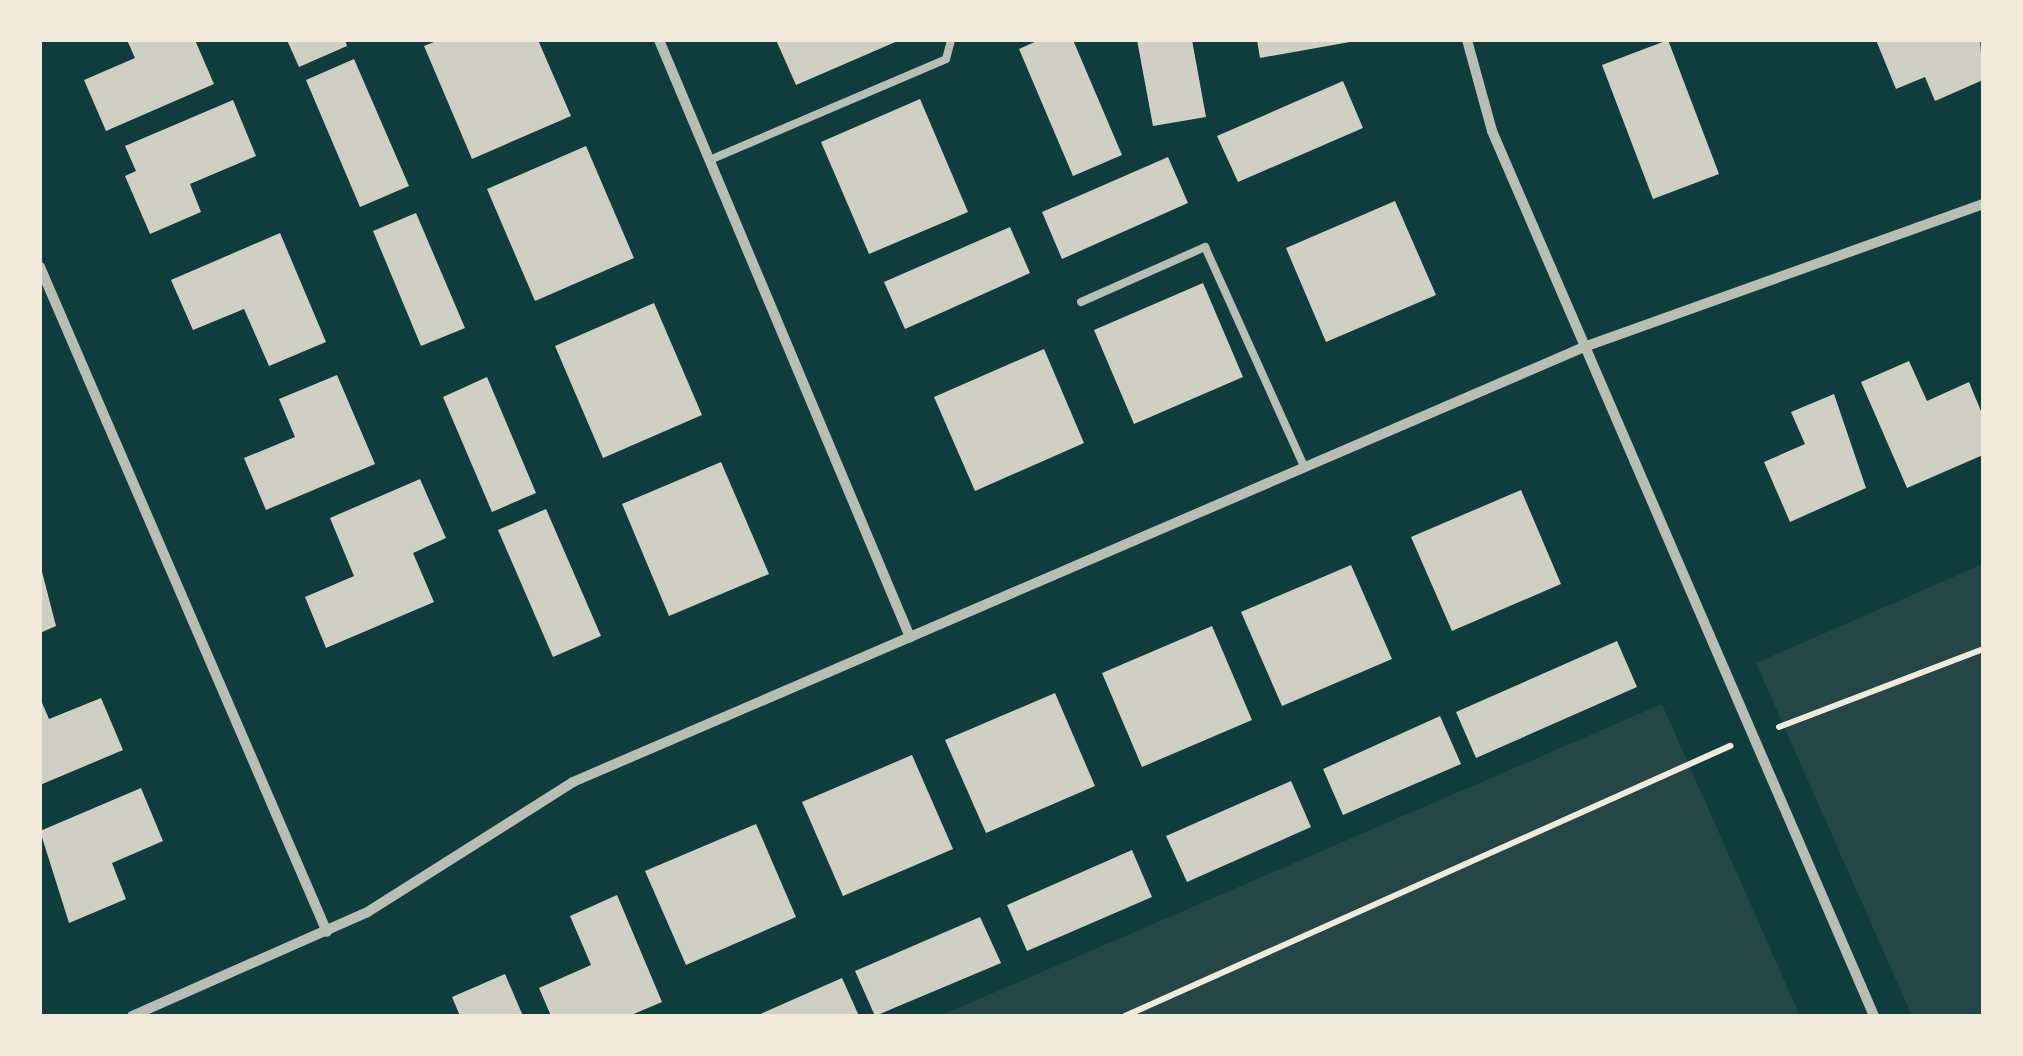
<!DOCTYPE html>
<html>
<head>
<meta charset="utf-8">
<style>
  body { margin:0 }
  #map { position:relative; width:2023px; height:1056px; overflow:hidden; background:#0f3d3e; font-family:"Libre Baskerville",serif }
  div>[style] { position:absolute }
  .green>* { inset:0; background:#244646 }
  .building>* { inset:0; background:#cfcfc3 }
  .path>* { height:6px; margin:-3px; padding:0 3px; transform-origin:3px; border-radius:3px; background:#f1e9da }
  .service>* { height:8px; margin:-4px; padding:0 4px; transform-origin:4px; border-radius:4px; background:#b8beb3 }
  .minor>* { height:10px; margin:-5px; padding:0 5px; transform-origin:5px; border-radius:5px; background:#b8beb3 }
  span { translate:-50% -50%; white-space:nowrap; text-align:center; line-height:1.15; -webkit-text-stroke:10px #f1e9da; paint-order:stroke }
  .frame { position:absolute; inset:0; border:42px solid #f1e9da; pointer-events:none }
</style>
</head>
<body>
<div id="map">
  <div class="green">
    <div style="clip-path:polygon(1983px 564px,1983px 1013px,1912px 1016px,1756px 663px)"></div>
    <div style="clip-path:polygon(1662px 704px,1800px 1016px,940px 1016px)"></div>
  </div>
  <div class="building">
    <div style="clip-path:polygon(127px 40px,195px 40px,214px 84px,106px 131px,84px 80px,135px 58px)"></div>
    <div style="clip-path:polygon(287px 40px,345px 40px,347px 46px,299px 67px)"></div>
    <div style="clip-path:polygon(439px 40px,538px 40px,571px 116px,472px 159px,424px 46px)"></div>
    <div style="clip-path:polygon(776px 40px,900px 40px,796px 85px)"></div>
    <div style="clip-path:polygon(1039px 40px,1073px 40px,1122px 155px,1073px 176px,1019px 49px)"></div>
    <div style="clip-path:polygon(1137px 40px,1192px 40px,1206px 117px,1153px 126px)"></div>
    <div style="clip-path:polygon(1257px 40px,1350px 40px,1350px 42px,1260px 58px)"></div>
    <div style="clip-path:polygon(1668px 40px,1719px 174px,1653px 199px,1602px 65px)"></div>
    <div style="clip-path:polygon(1876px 40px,1980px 40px,1983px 80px,1935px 101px,1925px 77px,1896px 89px)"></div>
    <div style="clip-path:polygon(354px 59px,409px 186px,360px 207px,306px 80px)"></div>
    <div style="clip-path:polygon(1343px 81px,1363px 128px,1238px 182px,1217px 136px)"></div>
    <div style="clip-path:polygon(920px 99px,968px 212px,869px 254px,821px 142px)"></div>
    <div style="clip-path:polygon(233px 100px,256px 156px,190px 184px,201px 212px,150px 234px,125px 176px,136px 171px,125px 146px)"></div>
    <div style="clip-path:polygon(586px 146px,634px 258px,535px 301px,487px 189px)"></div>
    <div style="clip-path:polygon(1168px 157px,1188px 203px,1062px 259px,1042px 212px)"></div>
    <div style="clip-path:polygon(1395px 201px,1436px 295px,1326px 342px,1286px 248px)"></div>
    <div style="clip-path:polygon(416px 213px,465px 328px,421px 346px,373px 231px)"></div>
    <div style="clip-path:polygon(1010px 227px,1030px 273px,905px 329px,884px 282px)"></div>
    <div style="clip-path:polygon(280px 233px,326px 342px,269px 366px,244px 309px,193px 330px,171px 280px)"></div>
    <div style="clip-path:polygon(1203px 283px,1243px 377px,1134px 424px,1094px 330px)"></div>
    <div style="clip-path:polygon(654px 303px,702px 415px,603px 458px,555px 346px)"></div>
    <div style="clip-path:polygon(1044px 349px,1084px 443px,975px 491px,934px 397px)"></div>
    <div style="clip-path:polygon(1909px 361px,1927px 401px,1969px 382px,1983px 416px,1983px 455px,1907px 488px,1861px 382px)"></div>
    <div style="clip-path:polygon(337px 375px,375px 464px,266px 510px,244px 458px,295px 437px,279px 399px)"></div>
    <div style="clip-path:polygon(487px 377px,536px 493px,492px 512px,443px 397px)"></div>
    <div style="clip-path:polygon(1834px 394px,1866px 488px,1790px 522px,1764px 462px,1805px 444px,1791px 412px)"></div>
    <div style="clip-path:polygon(721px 462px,769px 574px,669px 616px,622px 504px)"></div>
    <div style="clip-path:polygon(420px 479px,446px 538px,413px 553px,434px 602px,326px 648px,305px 597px,354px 576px,330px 518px)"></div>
    <div style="clip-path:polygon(1521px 490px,1561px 584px,1452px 631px,1411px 537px)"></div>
    <div style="clip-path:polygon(546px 509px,601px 636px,553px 657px,498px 530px)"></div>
    <div style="clip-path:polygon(40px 564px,56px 626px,40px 633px)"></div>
    <div style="clip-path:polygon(1351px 565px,1392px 659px,1282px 706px,1241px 612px)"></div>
    <div style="clip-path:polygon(1212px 626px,1252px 720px,1142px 767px,1102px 673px)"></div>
    <div style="clip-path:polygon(1617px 641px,1637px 687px,1476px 758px,1456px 712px)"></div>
    <div style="clip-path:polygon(1055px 693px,1095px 786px,986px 833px,945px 740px)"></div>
    <div style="clip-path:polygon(40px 698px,49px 719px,101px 698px,123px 750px,40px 785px)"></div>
    <div style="clip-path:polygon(1440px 716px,1461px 764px,1343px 815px,1323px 769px)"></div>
    <div style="clip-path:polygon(912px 755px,953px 849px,843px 896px,802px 802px)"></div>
    <div style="clip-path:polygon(1291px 781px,1311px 827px,1187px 882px,1166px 836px)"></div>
    <div style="clip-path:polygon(141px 788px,163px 841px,112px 863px,126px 899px,69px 923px,40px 831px)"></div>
    <div style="clip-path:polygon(756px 824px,796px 917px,686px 965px,645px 871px)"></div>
    <div style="clip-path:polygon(1132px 850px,1152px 897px,1027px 951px,1007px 905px)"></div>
    <div style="clip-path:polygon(617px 895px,662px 1002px,629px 1016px,551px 1016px,539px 988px,591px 965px,570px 916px)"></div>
    <div style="clip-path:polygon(980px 917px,1001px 963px,875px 1016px,855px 971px)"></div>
    <div style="clip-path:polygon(505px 974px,523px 1016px,460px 1016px,452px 997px)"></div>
    <div style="clip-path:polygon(842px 978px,859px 1016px,756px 1016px)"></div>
  </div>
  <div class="path">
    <div style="left:1779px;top:727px;width:218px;rotate:-20.9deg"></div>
    <div style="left:1125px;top:1016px;width:663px;rotate:-24.05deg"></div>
  </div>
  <div class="service">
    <div style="left:712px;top:159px;width:254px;rotate:-23.1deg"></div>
    <div style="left:946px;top:59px;width:20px;rotate:-75deg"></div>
    <div style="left:1081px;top:302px;width:136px;rotate:-23.9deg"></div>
    <div style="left:1205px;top:247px;width:238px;rotate:65.7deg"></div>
  </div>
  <div class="minor">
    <div style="left:659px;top:40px;width:648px;rotate:67.2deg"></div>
    <div style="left:1467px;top:40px;width:94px;rotate:74.6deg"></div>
    <div style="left:1492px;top:131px;width:964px;rotate:66.65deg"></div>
    <div style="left:40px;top:267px;width:724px;rotate:66.66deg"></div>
    <div style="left:132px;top:1016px;width:256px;rotate:-23.8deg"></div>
    <div style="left:366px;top:913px;width:245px;rotate:-32.3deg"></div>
    <div style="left:573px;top:782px;width:1101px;rotate:-23.28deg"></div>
    <div style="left:1584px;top:347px;width:424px;rotate:-19.7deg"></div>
  </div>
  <div class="frame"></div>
</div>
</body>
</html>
